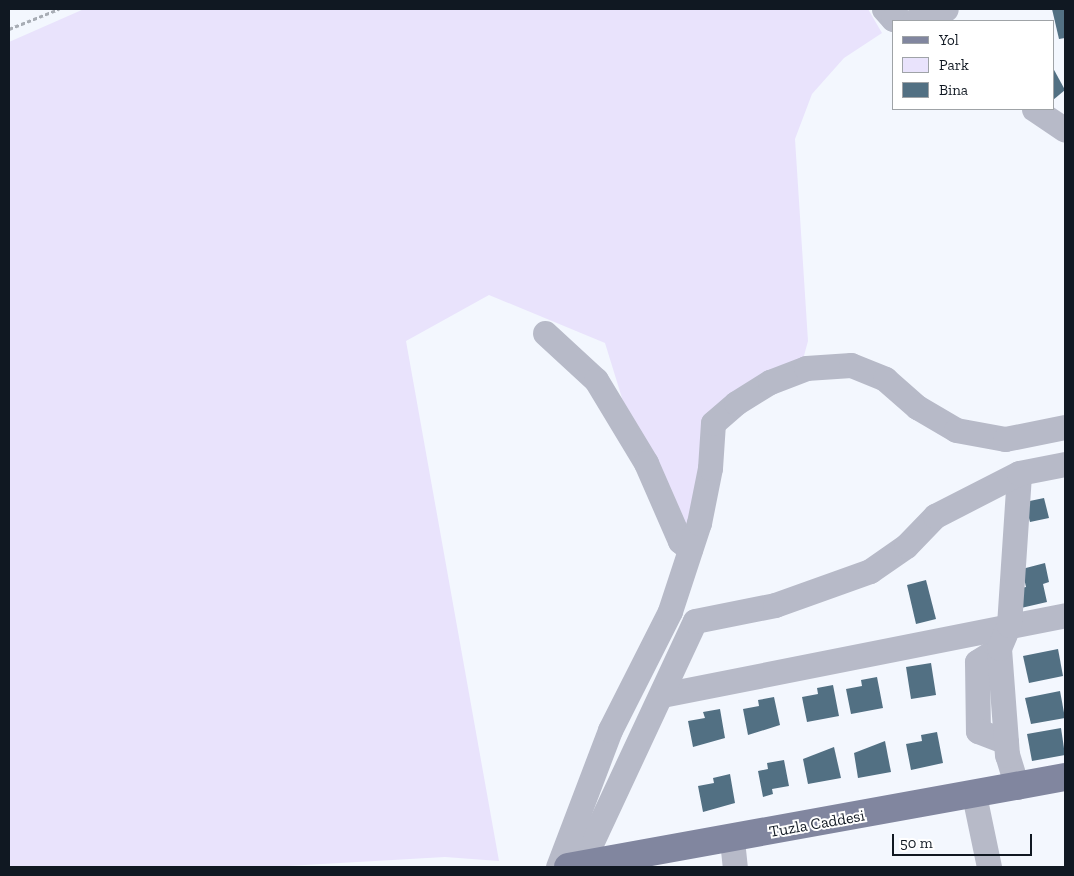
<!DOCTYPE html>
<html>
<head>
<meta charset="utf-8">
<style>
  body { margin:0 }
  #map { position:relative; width:1074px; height:876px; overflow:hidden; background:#f3f7fe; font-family:"Zilla Slab",serif }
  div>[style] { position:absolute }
  .green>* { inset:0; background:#e9e3fc }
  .building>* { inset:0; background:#527083 }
  .path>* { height:3px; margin-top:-1.5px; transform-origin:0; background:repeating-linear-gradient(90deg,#a8adb5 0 4px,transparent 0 6.5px) }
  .minor>* { height:25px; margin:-12.5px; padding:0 12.5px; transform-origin:12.5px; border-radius:12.5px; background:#b7bac8 }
  .major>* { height:28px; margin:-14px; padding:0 14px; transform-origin:14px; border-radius:14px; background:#81869f }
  span { translate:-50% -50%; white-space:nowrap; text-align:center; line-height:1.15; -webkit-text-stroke:4px #fff; paint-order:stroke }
  .street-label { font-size:16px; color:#101822 }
  .frame { position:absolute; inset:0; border:10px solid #101822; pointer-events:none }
  .legend { position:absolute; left:892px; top:20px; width:162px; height:90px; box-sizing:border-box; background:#fff; border:1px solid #9fa3a7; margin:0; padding:6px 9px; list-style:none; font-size:15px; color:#101822 }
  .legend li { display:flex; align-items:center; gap:10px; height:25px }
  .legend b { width:25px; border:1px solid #9fa3a7 }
  .scale { position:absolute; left:892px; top:834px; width:140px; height:22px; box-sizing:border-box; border:2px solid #101822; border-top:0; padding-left:6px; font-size:15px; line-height:18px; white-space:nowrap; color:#101822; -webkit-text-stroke:4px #fff; paint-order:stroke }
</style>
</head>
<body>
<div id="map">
  <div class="green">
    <div style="clip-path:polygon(84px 9px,868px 9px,882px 33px,844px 58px,812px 94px,795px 139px,808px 341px,802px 363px,716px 427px,690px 532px,634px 437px,605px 343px,489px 295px,406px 341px,499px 861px,445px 857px,270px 867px,9px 867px,9px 42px)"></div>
  </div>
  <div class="building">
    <div style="clip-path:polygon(1052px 9px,1065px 9px,1065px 38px,1059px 39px)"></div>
    <div style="clip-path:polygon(1053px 68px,1065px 90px,1053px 100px)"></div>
    <div style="clip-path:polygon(1044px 498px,1049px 518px,1030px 522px,1025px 502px)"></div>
    <div style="clip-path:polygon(1045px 563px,1049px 582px,1043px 584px,1047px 602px,1021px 608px,1017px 589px,1026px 587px,1022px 569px)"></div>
    <div style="clip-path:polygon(926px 580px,936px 619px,916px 624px,907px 585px)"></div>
    <div style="clip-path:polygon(1058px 649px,1063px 676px,1029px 683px,1023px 656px)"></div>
    <div style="clip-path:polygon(931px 663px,936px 695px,911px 699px,906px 667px)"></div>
    <div style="clip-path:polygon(877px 677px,883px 708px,851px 714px,846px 689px,862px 686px,861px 680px)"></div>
    <div style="clip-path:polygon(833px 685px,839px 716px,807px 722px,802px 697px,818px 694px,817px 688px)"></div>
    <div style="clip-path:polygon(1060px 691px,1065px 718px,1031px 724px,1025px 698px)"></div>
    <div style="clip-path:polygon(774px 697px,780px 725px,748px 735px,743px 709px,759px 706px,758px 700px)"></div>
    <div style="clip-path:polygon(720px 709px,725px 738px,693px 747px,688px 721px,705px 718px,703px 712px)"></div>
    <div style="clip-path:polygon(1061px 728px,1065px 755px,1032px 761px,1027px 734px)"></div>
    <div style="clip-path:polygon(937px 732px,943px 763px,911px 770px,906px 744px,922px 741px,921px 735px)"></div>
    <div style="clip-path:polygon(885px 741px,891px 772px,858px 778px,854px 753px)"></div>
    <div style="clip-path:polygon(834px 747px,841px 778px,808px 784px,803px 759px)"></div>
    <div style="clip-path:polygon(784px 760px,789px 786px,772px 789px,773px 794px,763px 797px,758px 771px,768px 769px,767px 763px)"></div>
    <div style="clip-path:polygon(730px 774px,735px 803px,703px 812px,698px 786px,714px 783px,713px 778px)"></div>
  </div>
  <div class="path">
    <div style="left:9px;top:29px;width:54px;rotate:-21.8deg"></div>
  </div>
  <div class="minor">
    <div style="left:884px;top:9px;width:13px;rotate:48deg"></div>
    <div style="left:893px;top:19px;width:9px;rotate:13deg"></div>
    <div style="left:914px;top:21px;width:34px;rotate:-21deg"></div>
    <div style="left:1034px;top:109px;width:37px;rotate:34deg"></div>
    <div style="left:545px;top:333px;width:69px;rotate:42.7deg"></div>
    <div style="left:596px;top:380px;width:97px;rotate:58.9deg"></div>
    <div style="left:646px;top:463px;width:85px;rotate:66.4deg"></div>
    <div style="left:680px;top:541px;width:13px;rotate:39deg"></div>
    <div style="left:999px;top:648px;width:26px;rotate:148deg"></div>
    <div style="left:977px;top:662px;width:69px;rotate:89.2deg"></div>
    <div style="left:978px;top:731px;width:30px;rotate:21deg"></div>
    <div style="left:662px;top:695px;width:411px;rotate:-11.2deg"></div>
    <div style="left:1017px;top:787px;width:34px;rotate:-107deg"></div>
    <div style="left:1007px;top:755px;width:107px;rotate:-94.3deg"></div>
    <div style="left:999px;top:648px;width:25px;rotate:-67deg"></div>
    <div style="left:1009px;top:625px;width:152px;rotate:-86.2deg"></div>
    <div style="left:974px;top:795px;width:74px;rotate:78.2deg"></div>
    <div style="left:732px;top:840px;width:27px;rotate:84deg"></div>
    <div style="left:581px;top:865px;width:269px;rotate:-65deg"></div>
    <div style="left:695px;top:621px;width:82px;rotate:-11.3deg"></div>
    <div style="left:775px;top:605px;width:101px;rotate:-19.7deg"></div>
    <div style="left:870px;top:571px;width:44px;rotate:-34.8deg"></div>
    <div style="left:906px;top:546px;width:42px;rotate:-46deg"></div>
    <div style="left:935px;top:516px;width:94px;rotate:-27.1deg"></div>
    <div style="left:1019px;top:473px;width:47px;rotate:-11.1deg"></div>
    <div style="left:558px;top:867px;width:147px;rotate:-69.2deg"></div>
    <div style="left:610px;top:730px;width:133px;rotate:-63.2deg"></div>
    <div style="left:670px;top:611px;width:93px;rotate:-71.8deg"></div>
    <div style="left:699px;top:523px;width:56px;rotate:-78.7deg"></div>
    <div style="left:710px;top:468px;width:45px;rotate:-86.2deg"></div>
    <div style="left:713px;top:423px;width:30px;rotate:-41deg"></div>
    <div style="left:736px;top:403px;width:40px;rotate:-32deg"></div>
    <div style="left:770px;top:382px;width:39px;rotate:-21deg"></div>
    <div style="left:806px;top:368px;width:45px;rotate:-3.8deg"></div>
    <div style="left:851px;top:365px;width:37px;rotate:22deg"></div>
    <div style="left:885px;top:379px;width:43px;rotate:41.2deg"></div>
    <div style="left:917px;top:407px;width:45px;rotate:30.5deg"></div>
    <div style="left:956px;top:430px;width:50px;rotate:10.4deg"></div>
    <div style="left:1005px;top:439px;width:61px;rotate:-11.3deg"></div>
  </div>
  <div class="major">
    <div style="left:568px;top:867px;width:505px;rotate:-10.26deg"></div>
  </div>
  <div class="street-label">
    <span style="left:817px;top:824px;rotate:-10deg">Tuzla Caddesi</span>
  </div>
  <div class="frame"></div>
  <ul class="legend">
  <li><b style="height:6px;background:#81869f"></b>Yol</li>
  <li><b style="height:14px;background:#e9e3fc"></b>Park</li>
  <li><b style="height:14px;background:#527083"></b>Bina</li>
  </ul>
  <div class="scale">50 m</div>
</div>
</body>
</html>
